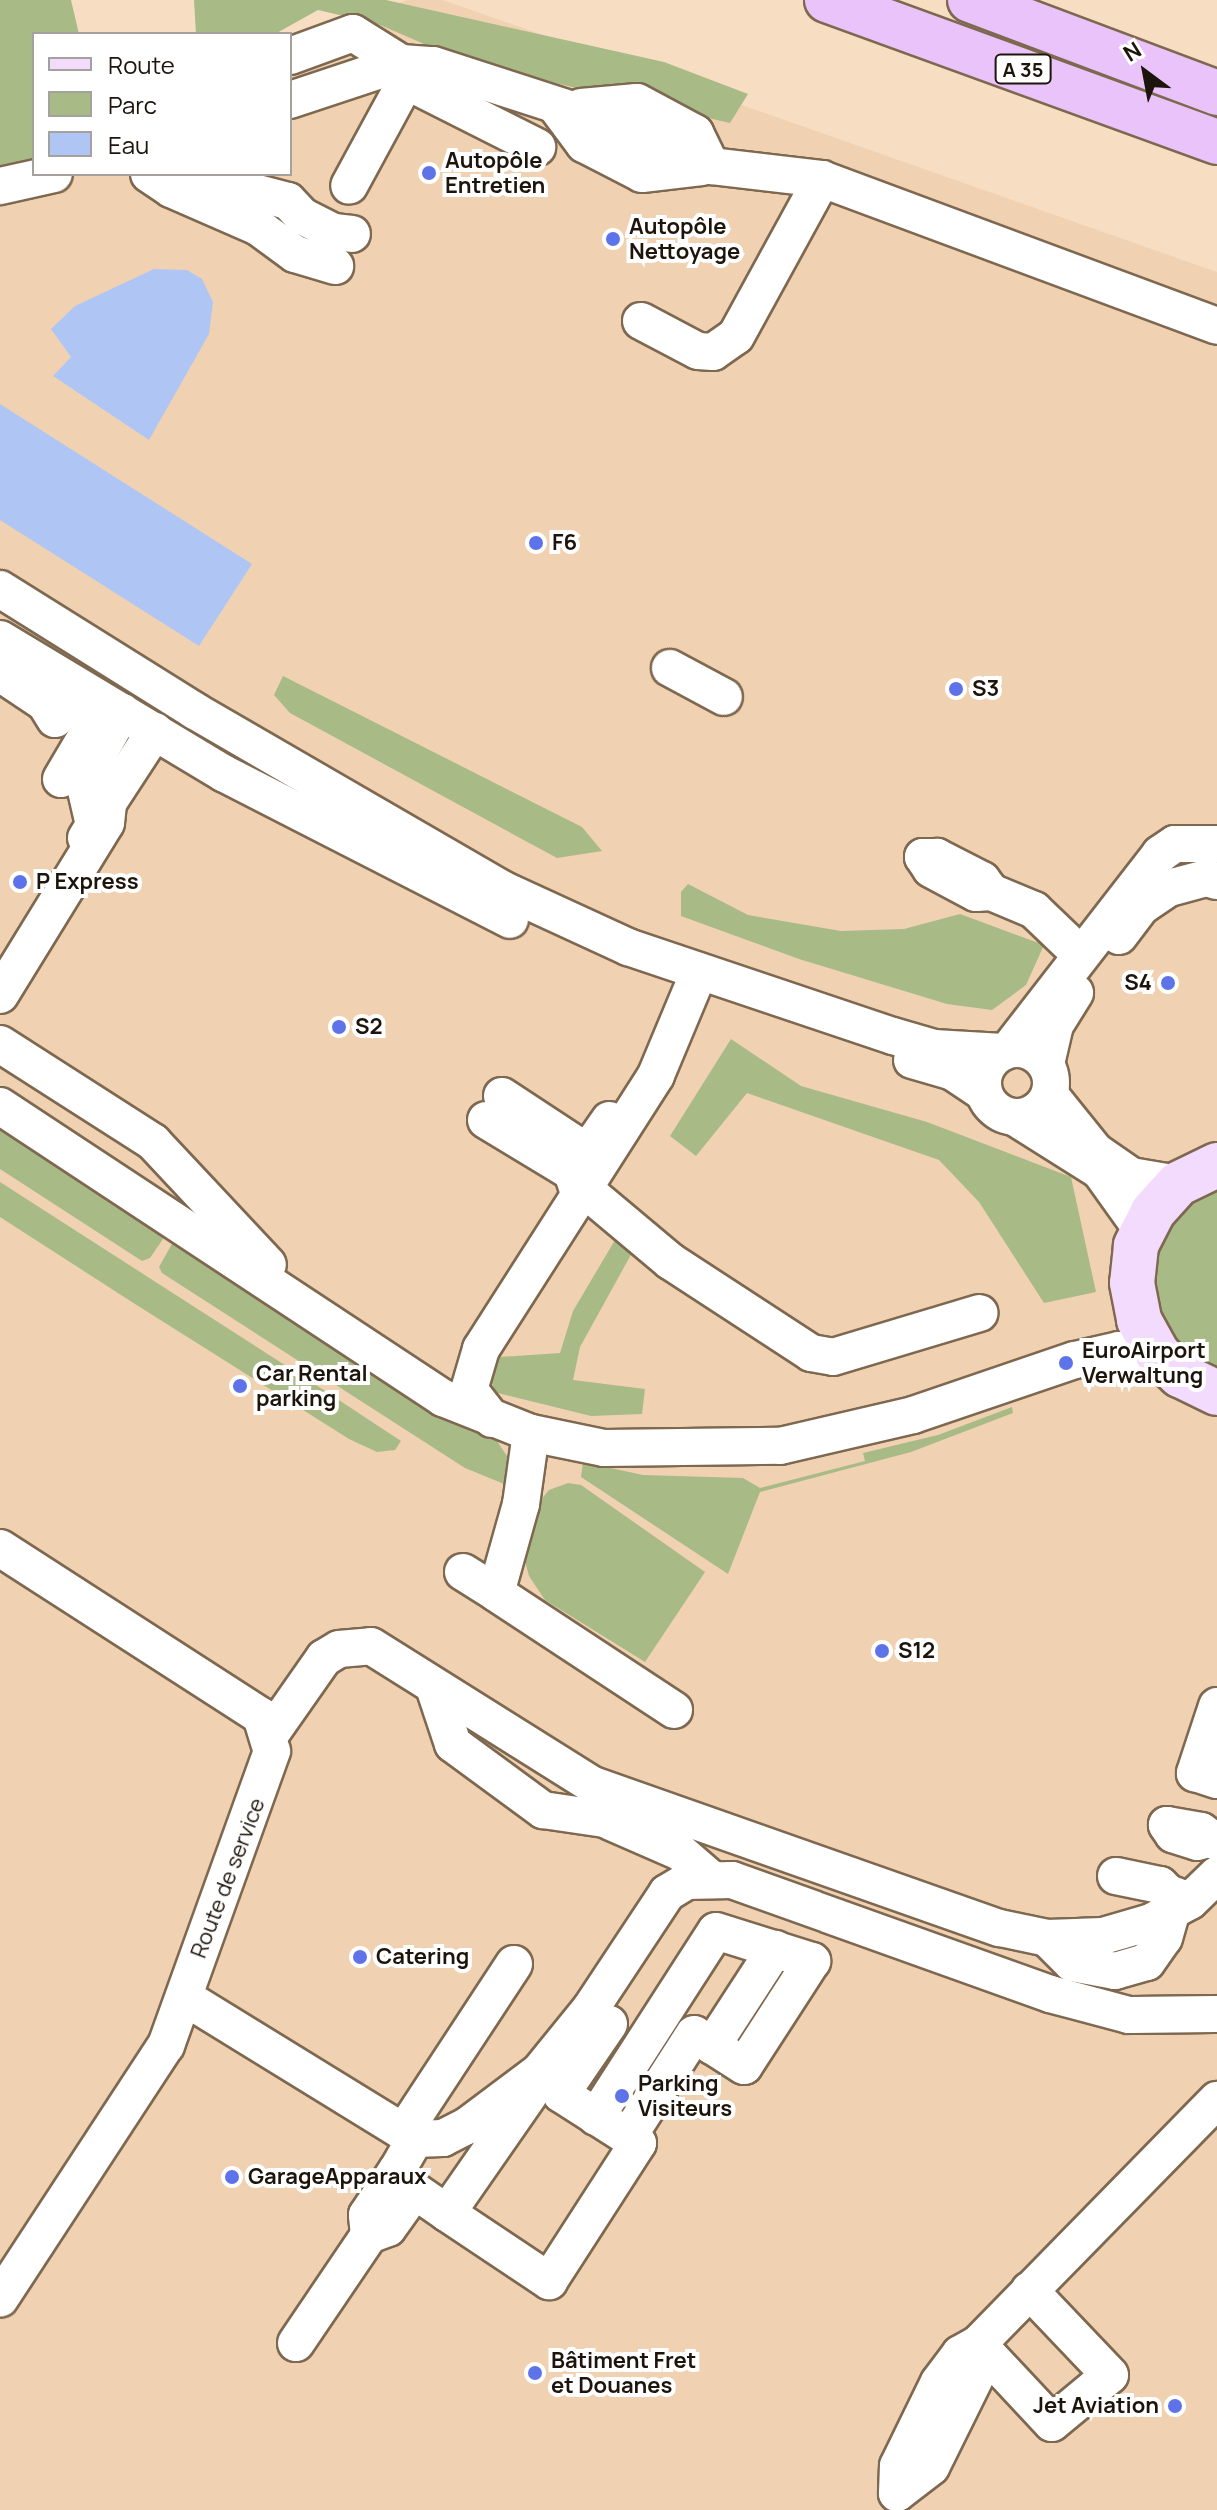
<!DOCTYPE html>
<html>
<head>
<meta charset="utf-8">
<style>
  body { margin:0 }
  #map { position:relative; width:1217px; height:2510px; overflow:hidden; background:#f7dec3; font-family:Manrope,sans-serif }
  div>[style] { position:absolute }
  .built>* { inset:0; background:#f0d2b2 }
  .green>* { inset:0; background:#a8ba86 }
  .water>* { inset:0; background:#afc6f5 }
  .roads { filter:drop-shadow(2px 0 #7e6850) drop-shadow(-2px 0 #7e6850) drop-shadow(0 2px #7e6850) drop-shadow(0 -2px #7e6850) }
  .minor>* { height:36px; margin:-18px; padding:0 18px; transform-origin:18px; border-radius:18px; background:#fff }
  .minor>.ring { margin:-18px; padding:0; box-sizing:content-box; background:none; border:36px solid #fff; border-radius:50% }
  .major>* { height:44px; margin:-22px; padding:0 22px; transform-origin:22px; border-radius:22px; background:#f2dbfc }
  .highway>* { height:44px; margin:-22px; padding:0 22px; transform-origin:22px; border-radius:22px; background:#e9c3fa }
  .dots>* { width:22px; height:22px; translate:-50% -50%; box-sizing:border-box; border:4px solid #fff; border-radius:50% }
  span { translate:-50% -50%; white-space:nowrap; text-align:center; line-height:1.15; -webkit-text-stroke:8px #fff; paint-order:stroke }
  .shield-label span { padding:2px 6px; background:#fff; border:2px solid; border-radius:6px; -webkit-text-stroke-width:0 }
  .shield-label { font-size:20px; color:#1d140b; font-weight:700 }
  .poi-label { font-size:22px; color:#1d140b; font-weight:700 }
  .left { translate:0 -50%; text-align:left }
  .right { translate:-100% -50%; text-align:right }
  .street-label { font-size:22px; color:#1d140b }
  .legend { position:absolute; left:32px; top:32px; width:260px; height:144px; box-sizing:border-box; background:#fff; border:2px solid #a5a19d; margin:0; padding:10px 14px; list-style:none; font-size:24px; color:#1d140b }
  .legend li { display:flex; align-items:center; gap:16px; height:40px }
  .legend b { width:40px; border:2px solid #a5a19d }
  .north { position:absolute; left:1105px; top:32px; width:80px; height:80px; -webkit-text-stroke:6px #fff; paint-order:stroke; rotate:328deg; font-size:22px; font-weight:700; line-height:32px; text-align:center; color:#1d140b }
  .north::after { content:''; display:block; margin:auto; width:28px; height:36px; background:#1d140b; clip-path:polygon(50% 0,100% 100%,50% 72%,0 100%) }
</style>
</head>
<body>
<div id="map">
  <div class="built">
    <div style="clip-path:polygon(407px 0,443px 0,1217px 272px,1217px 2510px,0 2510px,0 152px,34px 174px,290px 174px,290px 44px)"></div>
  </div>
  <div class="green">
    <div style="clip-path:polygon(0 0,71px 0,79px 34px,34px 34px,34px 160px,0 170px)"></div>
    <div style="clip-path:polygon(194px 0,386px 0,664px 62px,748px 94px,730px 123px,468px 63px,378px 24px,318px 10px,275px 34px,196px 34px)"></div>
    <div style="clip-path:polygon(283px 676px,582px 827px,602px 851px,557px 858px,290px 713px,274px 695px)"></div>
    <div style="clip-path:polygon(688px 884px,748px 915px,841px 931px,904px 929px,960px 914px,1044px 945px,1026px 985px,992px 1010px,947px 1004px,799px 959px,681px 916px,681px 892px)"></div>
    <div style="clip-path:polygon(731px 1039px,801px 1086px,927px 1122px,1071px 1177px,1096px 1292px,1044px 1303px,979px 1202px,939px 1160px,747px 1093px,696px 1156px,670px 1136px)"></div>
    <div style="clip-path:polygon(0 1126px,165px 1236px,150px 1258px,142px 1261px,0 1169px)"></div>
    <div style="clip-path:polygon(0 1182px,316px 1385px,401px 1441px,395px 1450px,377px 1452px,349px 1439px,135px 1304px,0 1217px)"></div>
    <div style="clip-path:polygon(1217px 1182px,1217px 1373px,1190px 1359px,1170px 1340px,1155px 1312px,1153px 1249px,1167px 1220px)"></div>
    <div style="clip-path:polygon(600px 1211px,638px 1242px,580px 1347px,573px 1380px,645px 1389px,642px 1414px,591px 1416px,494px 1392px,491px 1378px,500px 1357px,560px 1353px,573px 1311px,615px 1240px,592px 1221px)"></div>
    <div style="clip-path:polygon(177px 1235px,492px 1433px,510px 1461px,509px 1486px,465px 1468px,162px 1273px,159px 1267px)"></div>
    <div style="clip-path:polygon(1012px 1407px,1013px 1413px,911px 1452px,760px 1492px,728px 1574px,581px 1477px,583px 1462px,643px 1475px,743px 1478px,760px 1488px,865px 1461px,863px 1453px,938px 1435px)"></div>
    <div style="clip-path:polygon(568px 1483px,581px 1485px,705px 1572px,645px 1662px,545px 1600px,529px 1576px,522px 1550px,535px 1507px,549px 1490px)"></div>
  </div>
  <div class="water">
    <div style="clip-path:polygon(154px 269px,187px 270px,202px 279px,213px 302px,209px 334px,149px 440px,53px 376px,71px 357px,51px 329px,75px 306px)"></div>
    <div style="clip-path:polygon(0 404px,252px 564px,199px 646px,0 520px)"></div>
  </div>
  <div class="roads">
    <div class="minor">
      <div style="left:290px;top:56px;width:67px;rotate:-20.1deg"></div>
      <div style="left:353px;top:33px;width:57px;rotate:32deg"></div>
      <div style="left:401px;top:63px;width:19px;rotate:74deg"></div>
      <div style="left:406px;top:81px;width:119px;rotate:118.5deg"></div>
      <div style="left:406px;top:81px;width:147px;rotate:26.7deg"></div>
      <div style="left:290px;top:100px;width:117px;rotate:-18.4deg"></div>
      <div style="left:401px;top:63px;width:32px;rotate:4deg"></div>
      <div style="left:433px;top:65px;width:186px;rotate:17.9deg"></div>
      <div style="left:610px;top:122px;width:68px;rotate:28.1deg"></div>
      <div style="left:670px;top:154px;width:43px;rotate:16.3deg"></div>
      <div style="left:711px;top:166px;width:112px;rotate:6.7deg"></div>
      <div style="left:581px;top:107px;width:56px;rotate:-5.1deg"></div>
      <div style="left:637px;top:102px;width:66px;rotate:28.1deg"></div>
      <div style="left:695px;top:133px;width:37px;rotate:64deg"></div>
      <div style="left:558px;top:109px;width:44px;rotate:53.4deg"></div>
      <div style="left:584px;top:144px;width:65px;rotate:27.3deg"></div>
      <div style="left:642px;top:174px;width:60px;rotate:-6.7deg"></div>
      <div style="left:149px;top:174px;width:27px;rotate:34deg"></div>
      <div style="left:171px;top:189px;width:95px;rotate:23.6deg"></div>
      <div style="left:258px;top:227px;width:46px;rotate:36.1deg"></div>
      <div style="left:295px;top:254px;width:42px;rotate:16.7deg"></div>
      <div style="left:188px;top:175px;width:103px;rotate:14.6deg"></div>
      <div style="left:288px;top:201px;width:21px;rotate:47deg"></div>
      <div style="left:302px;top:216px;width:36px;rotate:27deg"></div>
      <div style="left:334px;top:232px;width:18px;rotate:6deg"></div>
      <div style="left:0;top:186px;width:55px;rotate:-12.5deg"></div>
      <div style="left:641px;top:321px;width:64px;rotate:27.8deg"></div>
      <div style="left:698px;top:351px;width:15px;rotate:4deg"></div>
      <div style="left:713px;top:352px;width:28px;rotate:-35deg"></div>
      <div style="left:736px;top:336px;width:179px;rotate:-61.3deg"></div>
      <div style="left:822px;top:179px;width:421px;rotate:20.4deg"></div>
      <div style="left:0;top:589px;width:230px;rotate:32deg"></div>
      <div style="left:195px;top:711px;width:355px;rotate:30.1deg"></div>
      <div style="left:502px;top:889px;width:139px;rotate:24.7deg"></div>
      <div style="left:628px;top:947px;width:280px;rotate:18.6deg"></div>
      <div style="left:893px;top:1036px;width:43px;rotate:16.3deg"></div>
      <div style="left:934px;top:1048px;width:69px;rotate:3.3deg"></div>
      <div style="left:0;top:639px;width:262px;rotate:31deg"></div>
      <div style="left:225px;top:774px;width:320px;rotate:27.1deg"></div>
      <div style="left:670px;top:668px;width:61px;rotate:28.2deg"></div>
      <div style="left:0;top:673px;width:54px;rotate:33.7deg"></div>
      <div style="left:45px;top:703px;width:19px;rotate:58deg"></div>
      <div style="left:53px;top:685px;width:41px;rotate:41.1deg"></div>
      <div style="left:84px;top:712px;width:19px;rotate:72deg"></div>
      <div style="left:90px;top:730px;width:57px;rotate:120.6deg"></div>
      <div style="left:86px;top:838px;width:15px;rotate:-58deg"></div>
      <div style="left:94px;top:825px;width:37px;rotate:-103deg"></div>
      <div style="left:86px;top:789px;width:19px;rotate:-81deg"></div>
      <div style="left:89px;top:770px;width:67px;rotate:-60.4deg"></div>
      <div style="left:991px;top:892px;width:15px;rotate:-127deg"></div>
      <div style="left:982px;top:880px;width:51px;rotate:-152.9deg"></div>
      <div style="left:937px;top:857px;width:14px;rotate:180deg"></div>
      <div style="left:923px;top:857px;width:14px;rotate:56deg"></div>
      <div style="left:931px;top:869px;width:51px;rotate:28.1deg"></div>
      <div style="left:976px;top:893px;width:15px;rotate:-4deg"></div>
      <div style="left:991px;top:892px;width:47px;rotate:22.7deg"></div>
      <div style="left:1034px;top:910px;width:64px;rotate:43.7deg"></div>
      <div style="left:1119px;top:936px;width:38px;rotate:-53deg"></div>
      <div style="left:1142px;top:906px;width:32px;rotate:-34deg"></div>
      <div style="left:1169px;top:888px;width:39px;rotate:-15deg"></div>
      <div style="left:1207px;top:878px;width:10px;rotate:17deg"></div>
      <div style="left:0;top:995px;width:202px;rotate:-58.4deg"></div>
      <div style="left:106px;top:823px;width:20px;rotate:-84deg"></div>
      <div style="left:108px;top:803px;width:86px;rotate:-56.9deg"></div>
      <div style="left:0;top:1044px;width:182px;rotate:32.6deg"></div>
      <div style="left:153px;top:1142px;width:168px;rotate:46.9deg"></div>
      <div class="ring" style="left:983px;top:1049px;width:32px;height:32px"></div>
      <div style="left:1009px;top:1049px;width:247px;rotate:-52.2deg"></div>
      <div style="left:1160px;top:854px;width:18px;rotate:-34deg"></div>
      <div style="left:1175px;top:844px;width:42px"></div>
      <div style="left:912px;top:1060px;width:43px;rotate:16.3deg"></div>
      <div style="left:953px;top:1072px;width:37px;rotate:34deg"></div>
      <div style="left:1046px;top:1064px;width:40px;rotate:-77deg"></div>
      <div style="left:1055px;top:1025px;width:38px;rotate:-58deg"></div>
      <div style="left:1050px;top:1095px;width:72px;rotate:51.2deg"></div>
      <div style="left:1095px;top:1151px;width:44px;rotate:34.8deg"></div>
      <div style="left:1131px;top:1176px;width:48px;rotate:9.7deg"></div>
      <div style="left:502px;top:1096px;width:102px;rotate:33.4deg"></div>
      <div style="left:587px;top:1152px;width:39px;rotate:-55deg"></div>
      <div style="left:0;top:1106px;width:531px;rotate:33.39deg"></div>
      <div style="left:443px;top:1398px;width:95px;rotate:21.7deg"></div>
      <div style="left:531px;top:1433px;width:75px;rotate:11.6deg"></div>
      <div style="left:604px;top:1448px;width:176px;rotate:-0.7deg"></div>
      <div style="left:780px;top:1446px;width:137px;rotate:-13.1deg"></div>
      <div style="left:913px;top:1415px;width:171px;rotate:-18.8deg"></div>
      <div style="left:1075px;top:1360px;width:45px;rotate:-12.8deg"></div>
      <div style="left:1119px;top:1350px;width:38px;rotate:5deg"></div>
      <div style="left:1016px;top:1118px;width:99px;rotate:32.2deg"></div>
      <div style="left:1100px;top:1171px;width:74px;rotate:54.4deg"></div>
      <div style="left:486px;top:1120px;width:100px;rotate:31.2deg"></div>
      <div style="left:572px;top:1172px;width:23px;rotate:72deg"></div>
      <div style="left:583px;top:1188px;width:114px;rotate:40deg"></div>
      <div style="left:670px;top:1261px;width:168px;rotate:33.1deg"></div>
      <div style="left:811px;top:1353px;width:22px;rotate:10deg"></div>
      <div style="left:833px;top:1357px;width:153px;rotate:-16.7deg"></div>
      <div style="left:492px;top:1419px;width:37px;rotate:-128deg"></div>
      <div style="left:469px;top:1390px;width:43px;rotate:-73.7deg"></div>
      <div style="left:481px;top:1349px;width:325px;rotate:-57.4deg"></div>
      <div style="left:656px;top:1075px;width:112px;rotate:-67.3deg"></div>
      <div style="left:531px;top:1433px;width:72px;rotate:98deg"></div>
      <div style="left:521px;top:1504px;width:92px;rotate:105.7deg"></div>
      <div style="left:496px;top:1593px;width:213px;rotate:33.3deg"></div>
      <div style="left:0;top:1548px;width:310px;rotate:32.8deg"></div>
      <div style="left:261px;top:1716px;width:37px;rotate:73deg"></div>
      <div style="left:272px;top:1751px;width:313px;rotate:109.8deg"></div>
      <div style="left:166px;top:2045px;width:303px;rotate:123.2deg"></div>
      <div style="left:463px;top:1572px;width:39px;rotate:32deg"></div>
      <div style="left:434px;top:1687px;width:60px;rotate:71.6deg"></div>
      <div style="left:453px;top:1744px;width:112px;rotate:36.3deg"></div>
      <div style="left:543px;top:1810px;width:62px;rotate:8.4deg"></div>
      <div style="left:604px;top:1819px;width:33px;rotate:-2deg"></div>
      <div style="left:637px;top:1818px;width:25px;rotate:-18deg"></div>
      <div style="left:1217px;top:1706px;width:71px;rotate:108.2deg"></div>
      <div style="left:1195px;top:1773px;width:23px;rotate:18deg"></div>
      <div style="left:270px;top:1735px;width:94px;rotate:-55deg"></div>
      <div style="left:324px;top:1658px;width:17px;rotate:-31deg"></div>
      <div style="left:339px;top:1649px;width:32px;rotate:-5deg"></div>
      <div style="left:371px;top:1646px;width:262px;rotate:32.1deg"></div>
      <div style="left:593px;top:1785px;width:431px;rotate:19.4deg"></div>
      <div style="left:1000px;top:1928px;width:48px;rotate:12deg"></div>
      <div style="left:1047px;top:1938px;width:56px;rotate:-2deg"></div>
      <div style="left:1103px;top:1936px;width:50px;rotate:-16.3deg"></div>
      <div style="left:1151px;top:1922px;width:44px;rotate:-28.3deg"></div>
      <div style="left:1190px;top:1901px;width:37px;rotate:-44deg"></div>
      <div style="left:611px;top:1822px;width:75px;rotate:23.5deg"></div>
      <div style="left:680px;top:1852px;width:38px;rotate:41deg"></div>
      <div style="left:1208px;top:1839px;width:11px;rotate:165deg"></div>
      <div style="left:1197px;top:1842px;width:25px;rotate:-162deg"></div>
      <div style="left:1173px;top:1834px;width:11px;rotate:-124deg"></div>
      <div style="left:1167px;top:1825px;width:35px;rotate:10deg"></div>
      <div style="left:1201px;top:1831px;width:19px;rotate:35deg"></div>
      <div style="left:1116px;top:1876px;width:45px;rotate:11.6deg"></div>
      <div style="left:1160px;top:1885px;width:11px;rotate:45deg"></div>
      <div style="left:1168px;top:1893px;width:23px;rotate:20deg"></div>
      <div style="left:1047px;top:1938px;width:35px;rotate:45deg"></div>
      <div style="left:1072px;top:1963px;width:44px;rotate:10.5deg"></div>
      <div style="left:1115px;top:1971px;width:33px;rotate:-16deg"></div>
      <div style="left:1147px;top:1962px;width:29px;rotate:-55deg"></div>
      <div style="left:1164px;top:1938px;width:29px;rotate:-74deg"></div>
      <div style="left:514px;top:1964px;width:188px;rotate:123.3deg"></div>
      <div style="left:411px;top:2121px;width:18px;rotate:77deg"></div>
      <div style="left:415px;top:2139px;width:36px;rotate:120deg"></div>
      <div style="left:397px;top:2170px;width:16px;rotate:60deg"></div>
      <div style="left:405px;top:2184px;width:51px;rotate:34.6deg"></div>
      <div style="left:447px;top:2213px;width:144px;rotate:-55.2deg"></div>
      <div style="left:184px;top:1997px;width:271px;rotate:31.6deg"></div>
      <div style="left:415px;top:2139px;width:28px;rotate:-2deg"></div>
      <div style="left:443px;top:2138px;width:27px;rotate:-27deg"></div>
      <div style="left:467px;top:2126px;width:90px;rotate:-36.9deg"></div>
      <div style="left:539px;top:2072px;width:82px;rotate:-50.9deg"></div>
      <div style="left:591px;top:2008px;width:138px;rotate:-56.5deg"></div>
      <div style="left:667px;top:1893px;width:23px;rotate:-31deg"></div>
      <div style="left:687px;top:1881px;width:45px;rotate:-1.3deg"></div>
      <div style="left:732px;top:1880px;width:338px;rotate:19.7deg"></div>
      <div style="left:1050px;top:1994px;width:82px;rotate:14.9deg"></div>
      <div style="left:1129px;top:2015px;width:88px;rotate:-0.7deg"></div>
      <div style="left:712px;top:2046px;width:116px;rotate:-57deg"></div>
      <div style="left:596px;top:2117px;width:221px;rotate:-57.2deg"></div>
      <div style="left:716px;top:1931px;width:101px;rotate:17.4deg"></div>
      <div style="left:812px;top:1961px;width:125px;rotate:122.9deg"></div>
      <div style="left:744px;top:2066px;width:59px;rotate:-147.4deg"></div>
      <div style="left:694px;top:2034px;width:122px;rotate:122.7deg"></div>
      <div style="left:447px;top:2213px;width:123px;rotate:33.7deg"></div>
      <div style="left:549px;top:2281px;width:164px;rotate:-57.2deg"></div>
      <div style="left:638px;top:2143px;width:91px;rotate:-147.5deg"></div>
      <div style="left:561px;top:2094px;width:85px;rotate:-55.6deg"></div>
      <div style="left:369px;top:2235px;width:20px;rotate:-96deg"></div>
      <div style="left:367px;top:2215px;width:54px;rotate:-56.3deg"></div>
      <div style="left:296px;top:2343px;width:130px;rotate:-55.9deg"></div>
      <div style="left:369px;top:2235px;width:20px;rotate:-20deg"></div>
      <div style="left:388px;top:2228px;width:43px;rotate:-54.5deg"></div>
      <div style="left:978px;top:2344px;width:24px;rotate:85deg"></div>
      <div style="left:980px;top:2368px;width:110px;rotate:116.3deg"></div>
      <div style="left:931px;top:2467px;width:43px;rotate:142.6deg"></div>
      <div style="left:897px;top:2493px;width:27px;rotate:-88deg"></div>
      <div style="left:898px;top:2466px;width:93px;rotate:-64deg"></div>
      <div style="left:939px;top:2382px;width:35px;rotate:-53deg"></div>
      <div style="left:960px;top:2354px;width:21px;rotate:-29deg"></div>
      <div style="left:978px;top:2344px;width:342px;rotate:-45.6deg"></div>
      <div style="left:978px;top:2344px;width:108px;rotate:46.9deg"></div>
      <div style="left:1052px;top:2423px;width:75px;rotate:-39.6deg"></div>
      <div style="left:1110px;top:2375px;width:117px;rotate:-133.6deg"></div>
    </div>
    <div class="major">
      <div style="left:1217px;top:1165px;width:43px;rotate:154deg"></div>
      <div style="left:1178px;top:1184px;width:38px;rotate:132deg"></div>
      <div style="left:1153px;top:1212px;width:38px;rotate:117deg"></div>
      <div style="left:1136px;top:1246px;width:37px;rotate:96deg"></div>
      <div style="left:1132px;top:1283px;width:38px;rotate:79deg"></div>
      <div style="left:1139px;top:1320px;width:38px;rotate:61deg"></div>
      <div style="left:1157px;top:1353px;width:32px;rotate:44deg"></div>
      <div style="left:1180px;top:1375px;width:41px;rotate:25.9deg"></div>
    </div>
    <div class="highway">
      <div style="left:827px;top:0;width:415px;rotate:20deg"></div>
      <div style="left:970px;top:0;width:264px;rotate:20.6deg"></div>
    </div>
  </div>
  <div class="dots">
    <div style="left:429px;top:173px;background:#5e73ea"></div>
    <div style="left:613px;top:239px;background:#5e73ea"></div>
    <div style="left:536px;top:543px;background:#5e73ea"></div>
    <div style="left:956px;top:689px;background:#5e73ea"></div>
    <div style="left:20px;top:882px;background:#5e73ea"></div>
    <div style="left:1168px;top:983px;background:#5e73ea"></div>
    <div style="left:339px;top:1027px;background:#5e73ea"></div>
    <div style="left:1066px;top:1363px;background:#5e73ea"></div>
    <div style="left:240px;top:1386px;background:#5e73ea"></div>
    <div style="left:882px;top:1651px;background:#5e73ea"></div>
    <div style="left:360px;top:1957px;background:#5e73ea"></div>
    <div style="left:622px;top:2096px;background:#5e73ea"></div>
    <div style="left:232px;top:2177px;background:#5e73ea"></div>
    <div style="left:535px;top:2373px;background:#5e73ea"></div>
    <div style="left:1175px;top:2406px;background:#5e73ea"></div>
  </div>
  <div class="shield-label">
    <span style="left:1023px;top:69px">A 35</span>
  </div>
  <div class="poi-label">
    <span class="left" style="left:445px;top:173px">Autopôle<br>Entretien</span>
    <span class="left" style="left:629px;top:239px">Autopôle<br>Nettoyage</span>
    <span class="left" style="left:552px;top:543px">F6</span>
    <span class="left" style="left:972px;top:689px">S3</span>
    <span class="left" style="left:36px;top:882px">P Express</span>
    <span class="right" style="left:1152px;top:983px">S4</span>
    <span class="left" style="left:355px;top:1027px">S2</span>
    <span class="left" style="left:1082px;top:1363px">EuroAirport<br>Verwaltung</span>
    <span class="left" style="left:256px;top:1386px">Car Rental<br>parking</span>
    <span class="left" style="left:898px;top:1651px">S12</span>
    <span class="left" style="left:376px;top:1957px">Catering</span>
    <span class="left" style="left:638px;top:2096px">Parking<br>Visiteurs</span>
    <span class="left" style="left:248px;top:2177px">GarageApparaux</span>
    <span class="left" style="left:551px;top:2373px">Bâtiment Fret<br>et Douanes</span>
    <span class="right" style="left:1159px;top:2406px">Jet Aviation</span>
  </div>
  <div class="street-label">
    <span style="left:228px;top:1878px;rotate:-69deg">Route de service</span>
  </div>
  <ul class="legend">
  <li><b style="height:10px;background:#f2dbfc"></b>Route</li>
  <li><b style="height:22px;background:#a8ba86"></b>Parc</li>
  <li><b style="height:22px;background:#afc6f5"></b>Eau</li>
  </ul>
  <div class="north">N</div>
</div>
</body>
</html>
